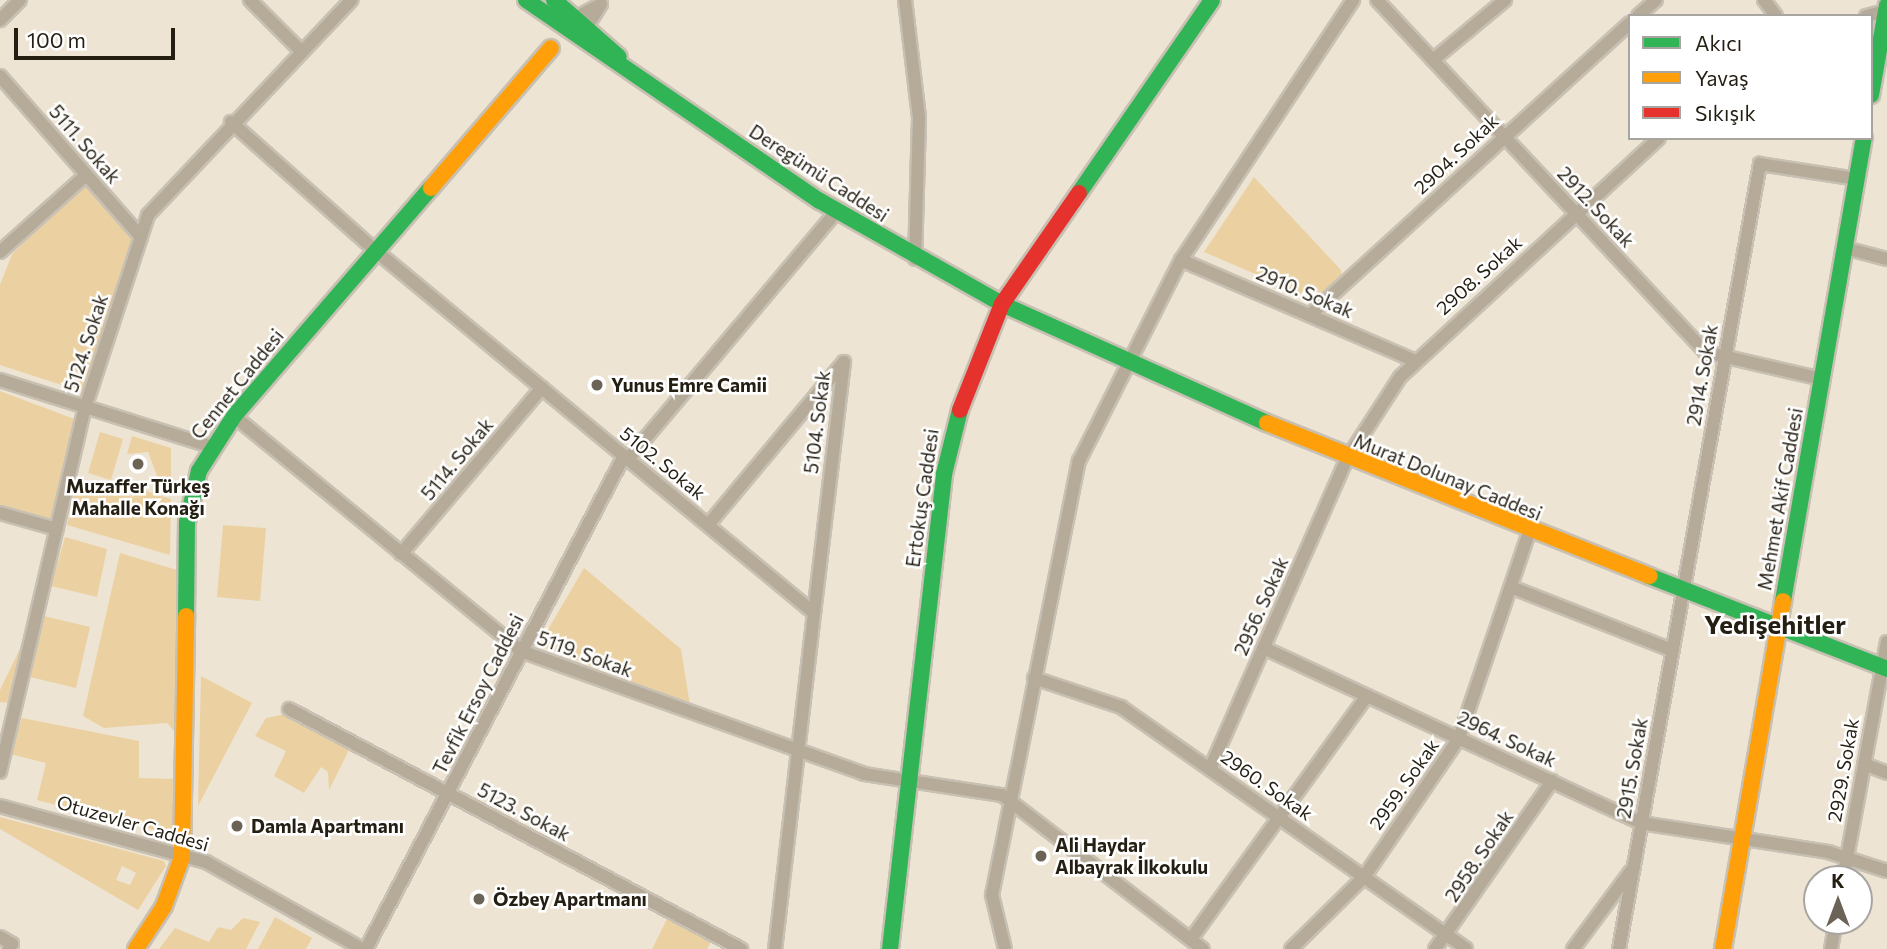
<!DOCTYPE html>
<html>
<head>
<meta charset="utf-8">
<style>
  body { margin:0 }
  #map { position:relative; width:1887px; height:949px; overflow:hidden; background:#eee4d3; font-family:Commissioner,sans-serif }
  div>[style] { position:absolute }
  .green>* { inset:0; background:#ebd1a2 }
  .roads { filter:drop-shadow(2px 0 #c7c0b3) drop-shadow(-2px 0 #c7c0b3) drop-shadow(0 2px #c7c0b3) drop-shadow(0 -2px #c7c0b3) }
  .street>* { height:12px; margin:-6px; padding:0 6px; transform-origin:6px; border-radius:6px; background:#b5ab98 }
  .fast>* { height:16px; margin:-8px; padding:0 8px; transform-origin:8px; border-radius:8px; background:#30b455 }
  .slow>* { height:16px; margin:-8px; padding:0 8px; transform-origin:8px; border-radius:8px; background:#ff9f0a }
  .jam>* { height:16px; margin:-8px; padding:0 8px; transform-origin:8px; border-radius:8px; background:#e5322d }
  .dots>* { width:19px; height:19px; translate:-50% -50%; box-sizing:border-box; border:4px solid #fff; border-radius:50% }
  span { translate:-50% -50%; white-space:nowrap; text-align:center; line-height:1.15; -webkit-text-stroke:5px #fff; paint-order:stroke }
  .street-label { font-size:19px; color:#251f13 }
  .poi-label { font-size:19px; color:#251f13; font-weight:700 }
  .left { translate:0 -50%; text-align:left }
  .district-label { font-size:26px; color:#251f13; font-weight:700 }
  .legend { position:absolute; left:1628px; top:14px; width:245px; height:126px; box-sizing:border-box; background:#fff; border:2px solid #a8a5a1; margin:0; padding:9px 12px; list-style:none; font-size:21px; color:#251f13 }
  .legend li { display:flex; align-items:center; gap:14px; height:35px }
  .legend b { width:35px; border:2px solid #a8a5a1 }
  .north { position:absolute; left:1803px; top:865px; width:70px; height:70px; box-sizing:border-box; background:#fff; border:2px solid #a8a5a1; border-radius:50%; rotate:0deg; font-size:19px; font-weight:700; line-height:28px; text-align:center; color:#251f13 }
  .north::after { content:''; display:block; margin:auto; width:24px; height:32px; background:#6b6456; clip-path:polygon(50% 0,100% 100%,50% 72%,0 100%) }
  .scale { position:absolute; left:14px; top:28px; width:161px; height:32px; box-sizing:border-box; border:4px solid #251f13; border-top:0; padding-left:9px; font-size:21px; line-height:24px; white-space:nowrap; color:#251f13; -webkit-text-stroke:5px #fff; paint-order:stroke }
</style>
</head>
<body>
<div id="map">
  <div class="green">
    <div style="clip-path:polygon(1254px 177px,1341px 270px,1342px 279px,1318px 301px,1204px 252px)"></div>
    <div style="clip-path:polygon(85px 184px,134px 240px,87px 389px,80px 391px,0 365px,0 285px,12px 254px)"></div>
    <div style="clip-path:polygon(0 391px,77px 420px,53px 521px,0 507px)"></div>
    <div style="clip-path:polygon(100px 432px,123px 439px,111px 480px,88px 473px)"></div>
    <div style="clip-path:polygon(132px 436px,171px 448px,171px 478px,158px 478px,148px 452px,127px 454px)"></div>
    <div style="clip-path:polygon(77px 479px,133px 497px,139px 489px,171px 499px,170px 555px,67px 525px)"></div>
    <div style="clip-path:polygon(223px 525px,266px 528px,260px 601px,217px 597px)"></div>
    <div style="clip-path:polygon(65px 537px,107px 549px,97px 597px,51px 586px)"></div>
    <div style="clip-path:polygon(120px 553px,177px 570px,174px 731px,167px 723px,104px 728px,83px 716px)"></div>
    <div style="clip-path:polygon(584px 568px,681px 649px,690px 705px,539px 645px)"></div>
    <div style="clip-path:polygon(44px 616px,90px 627px,76px 688px,30px 677px)"></div>
    <div style="clip-path:polygon(28px 632px,10px 703px,0 702px,0 690px)"></div>
    <div style="clip-path:polygon(201px 676px,252px 703px,198px 806px)"></div>
    <div style="clip-path:polygon(286px 714px,350px 748px,329px 790px,328px 772px,321px 767px,304px 793px,274px 776px,286px 751px,255px 736px,266px 718px)"></div>
    <div style="clip-path:polygon(22px 718px,139px 741px,139px 778px,175px 779px,172px 834px,37px 800px,46px 763px,10px 754px)"></div>
    <div style="clip-path:polygon(evenodd,0 817px,164px 861px,166px 866px,138px 910px,0 829px,0 817px,122px 866px,136px 873px,130px 885px,116px 880px,122px 866px)"></div>
    <div style="clip-path:polygon(275px 917px,312px 938px,306px 949px,258px 949px)"></div>
    <div style="clip-path:polygon(668px 917px,712px 940px,707px 949px,652px 949px)"></div>
    <div style="clip-path:polygon(243px 918px,260px 922px,246px 949px,159px 949px,175px 928px,209px 942px,218px 927px,231px 930px)"></div>
  </div>
  <div class="roads">
    <div class="street">
      <div style="left:250px;top:0;width:72px;rotate:45deg"></div>
      <div style="left:905px;top:0;width:119px;rotate:83.2deg"></div>
      <div style="left:919px;top:118px;width:141px;rotate:91.6deg"></div>
      <div style="left:1377px;top:0;width:481px;rotate:47deg"></div>
      <div style="left:1705px;top:352px;width:120px;rotate:13deg"></div>
      <div style="left:1764px;top:0;width:20px;rotate:53deg"></div>
      <div style="left:1638px;top:16px;width:24px;rotate:-42deg"></div>
      <div style="left:1866px;top:16px;width:21px;rotate:-14deg"></div>
      <div style="left:577px;top:17px;width:27px;rotate:-28deg"></div>
      <div style="left:601px;top:4px;width:25px;rotate:122deg"></div>
      <div style="left:0;top:20px;width:28px;rotate:-45deg"></div>
      <div style="left:1433px;top:60px;width:94px;rotate:-39.8deg"></div>
      <div style="left:0;top:76px;width:214px;rotate:48.8deg"></div>
      <div style="left:231px;top:122px;width:194px;rotate:41.7deg"></div>
      <div style="left:376px;top:251px;width:568px;rotate:39.57deg"></div>
      <div style="left:814px;top:613px;width:338px;rotate:96.6deg"></div>
      <div style="left:1845px;top:248px;width:43px;rotate:14.7deg"></div>
      <div style="left:0;top:252px;width:115px;rotate:-41.8deg"></div>
      <div style="left:1181px;top:260px;width:255px;rotate:23.3deg"></div>
      <div style="left:1310px;top:315px;width:433px;rotate:-42.4deg"></div>
      <div style="left:0;top:380px;width:222px;rotate:17.5deg"></div>
      <div style="left:234px;top:416px;width:371px;rotate:39.3deg"></div>
      <div style="left:521px;top:651px;width:364px;rotate:19.7deg"></div>
      <div style="left:864px;top:774px;width:140px;rotate:8.7deg"></div>
      <div style="left:1002px;top:795px;width:253px;rotate:37.5deg"></div>
      <div style="left:628px;top:459px;width:323px;rotate:-49.9deg"></div>
      <div style="left:0;top:513px;width:59px;rotate:15.7deg"></div>
      <div style="left:708px;top:525px;width:212px;rotate:-50.2deg"></div>
      <div style="left:844px;top:362px;width:253px;rotate:96.8deg"></div>
      <div style="left:401px;top:554px;width:218px;rotate:-49.7deg"></div>
      <div style="left:1511px;top:587px;width:173px;rotate:21.4deg"></div>
      <div style="left:1264px;top:648px;width:416px;rotate:24.9deg"></div>
      <div style="left:1641px;top:823px;width:189px;rotate:8.8deg"></div>
      <div style="left:1828px;top:852px;width:62px;rotate:17.9deg"></div>
      <div style="left:1034px;top:678px;width:92px;rotate:18.4deg"></div>
      <div style="left:1121px;top:707px;width:421px;rotate:35deg"></div>
      <div style="left:289px;top:709px;width:512px;rotate:27.97deg"></div>
      <div style="left:1864px;top:764px;width:25px;rotate:21deg"></div>
      <div style="left:1210px;top:769px;width:339px;rotate:-66.2deg"></div>
      <div style="left:1347px;top:459px;width:98px;rotate:-57.1deg"></div>
      <div style="left:1400px;top:377px;width:352px;rotate:-42.7deg"></div>
      <div style="left:0;top:772px;width:374px;rotate:-76.9deg"></div>
      <div style="left:85px;top:408px;width:203px;rotate:-71.9deg"></div>
      <div style="left:148px;top:215px;width:296px;rotate:-46.6deg"></div>
      <div style="left:0;top:806px;width:213px;rotate:15.2deg"></div>
      <div style="left:206px;top:862px;width:179px;rotate:29.1deg"></div>
      <div style="left:1843px;top:879px;width:241px;rotate:-79.5deg"></div>
      <div style="left:0;top:937px;width:14px;rotate:30deg"></div>
      <div style="left:12px;top:944px;width:6px;rotate:121deg"></div>
      <div style="left:1191px;top:939px;width:300px;rotate:-54.1deg"></div>
      <div style="left:366px;top:949px;width:556px;rotate:-62.38deg"></div>
      <div style="left:1005px;top:949px;width:56px;rotate:-103.5deg"></div>
      <div style="left:992px;top:895px;width:443px;rotate:-78.7deg"></div>
      <div style="left:1079px;top:461px;width:225px;rotate:-63.1deg"></div>
      <div style="left:1181px;top:260px;width:312px;rotate:-56.5deg"></div>
      <div style="left:1291px;top:949px;width:103px;rotate:-44.6deg"></div>
      <div style="left:1364px;top:877px;width:168px;rotate:-55.6deg"></div>
      <div style="left:1459px;top:738px;width:218px;rotate:-71.2deg"></div>
      <div style="left:1435px;top:949px;width:205px;rotate:-55.1deg"></div>
      <div style="left:1573px;top:949px;width:97px;rotate:-53.4deg"></div>
      <div style="left:1619px;top:949px;width:798px;rotate:-79.82deg"></div>
      <div style="left:1760px;top:164px;width:98px;rotate:8.8deg"></div>
      <div style="left:1831px;top:949px;width:28px;rotate:-80deg"></div>
    </div>
    <div class="fast">
      <div style="left:526px;top:0;width:356px;rotate:34.4deg"></div>
      <div style="left:820px;top:201px;width:209px;rotate:29.5deg"></div>
      <div style="left:1002px;top:304px;width:290px;rotate:24.2deg"></div>
      <div style="left:554px;top:0;width:86px;rotate:41.2deg"></div>
      <div style="left:1871px;top:95px;width:91px;rotate:-79.9deg"></div>
      <div style="left:1079px;top:193px;width:234px;rotate:-55.4deg"></div>
      <div style="left:1649px;top:576px;width:256px;rotate:21.3deg"></div>
      <div style="left:1783px;top:601px;width:470px;rotate:-80.1deg"></div>
      <div style="left:186px;top:616px;width:94px;rotate:-89.4deg"></div>
      <div style="left:187px;top:522px;width:52px;rotate:-76.8deg"></div>
      <div style="left:199px;top:471px;width:65px;rotate:-57.5deg"></div>
      <div style="left:234px;top:416px;width:301px;rotate:-49.2deg"></div>
      <div style="left:890px;top:949px;width:478px;rotate:-83.5deg"></div>
      <div style="left:944px;top:474px;width:66px;rotate:-76deg"></div>
    </div>
    <div class="slow">
      <div style="left:431px;top:188px;width:184px;rotate:-49.4deg"></div>
      <div style="left:1267px;top:423px;width:412px;rotate:21.8deg"></div>
      <div style="left:136px;top:949px;width:51px;rotate:-56.9deg"></div>
      <div style="left:164px;top:906px;width:52px;rotate:-69.8deg"></div>
      <div style="left:182px;top:857px;width:241px;rotate:-89deg"></div>
      <div style="left:1723px;top:949px;width:353px;rotate:-80.2deg"></div>
    </div>
    <div class="jam">
      <div style="left:960px;top:410px;width:114px;rotate:-68.4deg"></div>
      <div style="left:1002px;top:304px;width:135px;rotate:-55.3deg"></div>
    </div>
  </div>
  <div class="dots">
    <div style="left:597px;top:385px;background:#6b6456"></div>
    <div style="left:138px;top:464px;background:#6b6456"></div>
    <div style="left:237px;top:826px;background:#6b6456"></div>
    <div style="left:1041px;top:856px;background:#6b6456"></div>
    <div style="left:479px;top:899px;background:#6b6456"></div>
  </div>
  <div class="street-label">
    <span style="left:85px;top:144px;rotate:49deg">5111. Sokak</span>
    <span style="left:1456px;top:154px;rotate:-43deg">2904. Sokak</span>
    <span style="left:819px;top:173px;rotate:33deg">Deregümü Caddesi</span>
    <span style="left:1596px;top:207px;rotate:47deg">2912. Sokak</span>
    <span style="left:1479px;top:275px;rotate:-42deg">2908. Sokak</span>
    <span style="left:1305px;top:292px;rotate:23deg">2910. Sokak</span>
    <span style="left:86px;top:343px;rotate:-72deg">5124. Sokak</span>
    <span style="left:1702px;top:375px;rotate:-80deg">2914. Sokak</span>
    <span style="left:237px;top:384px;rotate:-51deg">Cennet Caddesi</span>
    <span style="left:817px;top:422px;rotate:-83deg">5104. Sokak</span>
    <span style="left:457px;top:459px;rotate:-50deg">5114. Sokak</span>
    <span style="left:663px;top:463px;rotate:39deg">5102. Sokak</span>
    <span style="left:1448px;top:477px;rotate:22deg">Murat Dolunay Caddesi</span>
    <span style="left:922px;top:498px;rotate:-82deg">Ertokuş Caddesi</span>
    <span style="left:1780px;top:499px;rotate:-80deg">Mehmet Akif Caddesi</span>
    <span style="left:1261px;top:606px;rotate:-66deg">2956. Sokak</span>
    <span style="left:585px;top:654px;rotate:20deg">5119. Sokak</span>
    <span style="left:478px;top:694px;rotate:-63deg">Tevfik Ersoy Caddesi</span>
    <span style="left:1507px;top:739px;rotate:25deg">2964. Sokak</span>
    <span style="left:1632px;top:768px;rotate:-80deg">2915. Sokak</span>
    <span style="left:1843px;top:770px;rotate:-80deg">2929. Sokak</span>
    <span style="left:1404px;top:784px;rotate:-55deg">2959. Sokak</span>
    <span style="left:1267px;top:785px;rotate:35deg">2960. Sokak</span>
    <span style="left:524px;top:812px;rotate:28deg">5123. Sokak</span>
    <span style="left:133px;top:823px;rotate:16deg">Otuzevler Caddesi</span>
    <span style="left:1479px;top:856px;rotate:-56deg">2958. Sokak</span>
  </div>
  <div class="poi-label">
    <span class="left" style="left:611px;top:385px">Yunus Emre Camii</span>
    <span style="left:138px;top:497px">Muzaffer Türkeş<br>Mahalle Konağı</span>
    <span class="left" style="left:251px;top:826px">Damla Apartmanı</span>
    <span class="left" style="left:1055px;top:856px">Ali Haydar<br>Albayrak İlkokulu</span>
    <span class="left" style="left:493px;top:899px">Özbey Apartmanı</span>
  </div>
  <div class="district-label">
    <span style="left:1775px;top:624px">Yedişehitler</span>
  </div>
  <ul class="legend">
  <li><b style="height:9px;background:#30b455"></b>Akıcı</li>
  <li><b style="height:9px;background:#ff9f0a"></b>Yavaş</li>
  <li><b style="height:9px;background:#e5322d"></b>Sıkışık</li>
  </ul>
  <div class="north">K</div>
  <div class="scale">100 m</div>
</div>
</body>
</html>
